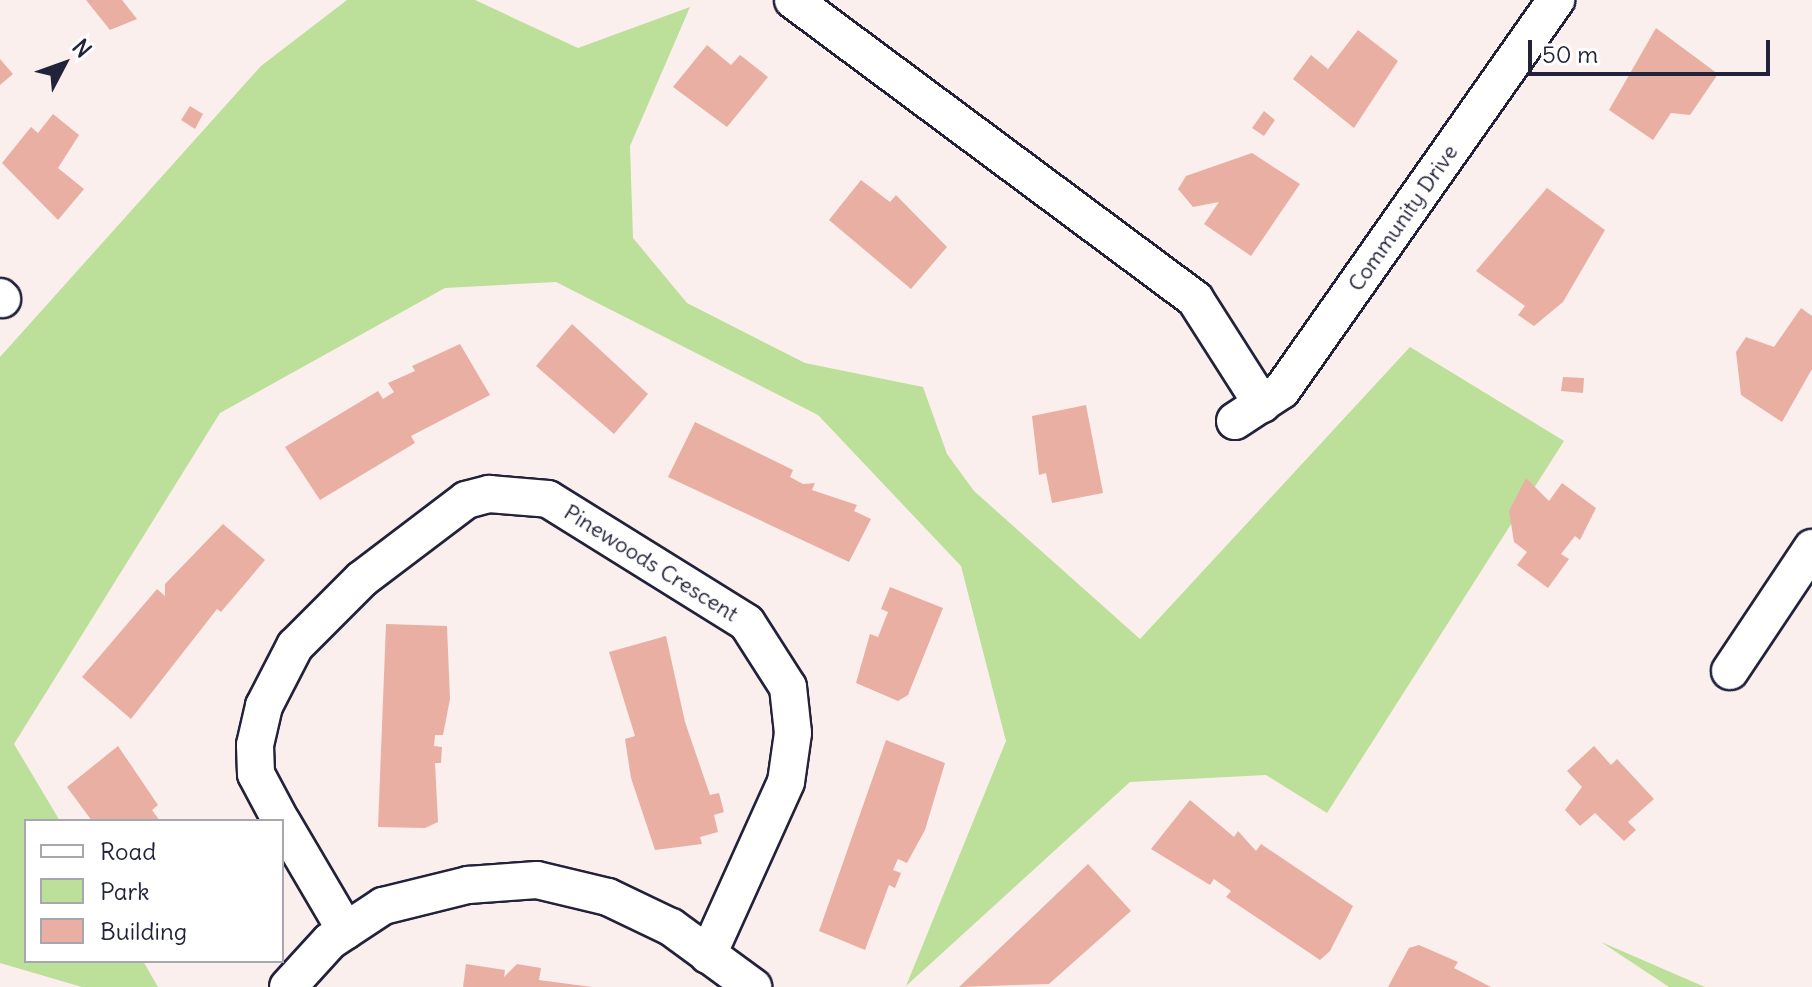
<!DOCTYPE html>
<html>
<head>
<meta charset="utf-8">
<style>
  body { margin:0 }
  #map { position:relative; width:1812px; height:987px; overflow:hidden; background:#fbefed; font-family:Delius,sans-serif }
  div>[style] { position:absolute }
  .green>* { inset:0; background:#bcdf99 }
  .building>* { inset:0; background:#e9afa3 }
  .roads { filter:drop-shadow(2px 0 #22223b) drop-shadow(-2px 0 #22223b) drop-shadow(0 2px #22223b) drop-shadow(0 -2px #22223b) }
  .minor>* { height:36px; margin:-18px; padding:0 18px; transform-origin:18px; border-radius:18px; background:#fff }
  span { translate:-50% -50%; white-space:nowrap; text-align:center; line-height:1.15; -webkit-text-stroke:6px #fff; paint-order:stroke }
  .street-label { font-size:22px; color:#22223b }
  .legend { position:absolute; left:24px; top:819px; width:260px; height:144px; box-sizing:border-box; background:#fff; border:2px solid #a7a7b1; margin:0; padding:10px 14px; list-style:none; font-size:24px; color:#22223b }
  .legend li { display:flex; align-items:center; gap:16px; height:40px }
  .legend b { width:40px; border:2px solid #a7a7b1 }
  .north { position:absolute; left:24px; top:24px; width:80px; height:80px; -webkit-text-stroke:6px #fff; paint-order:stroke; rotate:49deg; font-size:22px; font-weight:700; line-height:32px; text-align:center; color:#22223b }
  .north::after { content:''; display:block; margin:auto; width:28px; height:36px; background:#22223b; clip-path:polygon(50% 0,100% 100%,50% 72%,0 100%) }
  .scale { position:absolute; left:1528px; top:40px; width:242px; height:36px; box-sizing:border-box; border:4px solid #22223b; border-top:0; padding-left:10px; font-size:24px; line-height:28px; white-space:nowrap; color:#22223b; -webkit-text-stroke:6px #fff; paint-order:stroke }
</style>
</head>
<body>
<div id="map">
  <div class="green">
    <div style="clip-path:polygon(347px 0,475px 0,578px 48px,690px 7px,630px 146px,633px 238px,687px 303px,805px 363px,923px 387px,947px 454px,974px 491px,1140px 639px,1410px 347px,1564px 441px,1327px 813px,1266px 775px,1130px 782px,906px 986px,1006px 741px,961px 566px,818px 415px,556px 282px,445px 288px,220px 413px,14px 744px,60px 821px,26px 821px,26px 961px,143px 961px,158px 987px,82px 987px,0 963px,0 357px,261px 66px)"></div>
    <div style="clip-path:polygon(1601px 942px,1705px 987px,1669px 987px)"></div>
  </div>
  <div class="building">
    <div style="clip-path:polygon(86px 0,122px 0,137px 19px,110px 30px)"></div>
    <div style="clip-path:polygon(1656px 28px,1718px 74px,1690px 115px,1671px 113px,1653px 140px,1609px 110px)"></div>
    <div style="clip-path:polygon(1358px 30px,1398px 61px,1354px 128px,1293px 79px,1311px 55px,1328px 69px)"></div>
    <div style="clip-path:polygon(707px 45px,731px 65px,740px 55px,768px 77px,727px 127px,673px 87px)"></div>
    <div style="clip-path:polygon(0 59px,13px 74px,0 85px)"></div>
    <div style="clip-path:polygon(190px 106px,203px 114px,195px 129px,181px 120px)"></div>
    <div style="clip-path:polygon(1264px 111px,1275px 120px,1264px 136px,1252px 128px)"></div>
    <div style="clip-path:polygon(53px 114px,79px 135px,58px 168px,84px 189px,58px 220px,2px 163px,31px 127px,38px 133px)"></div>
    <div style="clip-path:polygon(1252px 153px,1300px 184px,1251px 256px,1204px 224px,1219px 202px,1193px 207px,1178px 189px,1186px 176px)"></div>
    <div style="clip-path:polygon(861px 180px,890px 202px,896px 195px,947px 247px,911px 289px,829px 220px)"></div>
    <div style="clip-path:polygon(1547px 188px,1605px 230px,1563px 302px,1534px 326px,1518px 315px,1525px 306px,1476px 271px)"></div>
    <div style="clip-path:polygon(1801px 308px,1812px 316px,1812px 369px,1782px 422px,1741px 395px,1736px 352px,1746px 337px,1774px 347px)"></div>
    <div style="clip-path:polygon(572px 324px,648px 394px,614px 434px,536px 366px)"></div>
    <div style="clip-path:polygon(460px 344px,490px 395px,411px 436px,415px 443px,320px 500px,285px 447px,378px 391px,383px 399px,394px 392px,388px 383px,415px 371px,412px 366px)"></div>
    <div style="clip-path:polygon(1563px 377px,1584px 378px,1583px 393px,1561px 391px)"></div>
    <div style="clip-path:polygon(1086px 405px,1103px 493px,1052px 503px,1046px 473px,1039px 475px,1032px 416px)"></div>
    <div style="clip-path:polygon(695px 422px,793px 470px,790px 477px,803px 484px,815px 483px,812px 490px,857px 505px,854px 511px,871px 519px,849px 562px,668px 477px)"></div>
    <div style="clip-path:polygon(1526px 478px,1549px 501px,1562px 483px,1596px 508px,1580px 540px,1575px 536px,1561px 554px,1569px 559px,1548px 588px,1517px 565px,1527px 552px,1514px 542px,1509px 511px)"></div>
    <div style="clip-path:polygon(223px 524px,265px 560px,221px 612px,217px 609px,131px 719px,82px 677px,157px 589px,165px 596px,165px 584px)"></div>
    <div style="clip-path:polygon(890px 587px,943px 608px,908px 695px,898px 701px,856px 683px,870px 634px,878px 637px,888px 612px,881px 609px)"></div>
    <div style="clip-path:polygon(386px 624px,447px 626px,450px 699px,443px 735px,435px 735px,434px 746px,442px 747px,441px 763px,435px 763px,438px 822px,425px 828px,378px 827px)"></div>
    <div style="clip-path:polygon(666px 636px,685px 722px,710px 795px,719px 793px,724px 812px,714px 815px,718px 832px,700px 837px,702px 844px,655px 850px,631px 778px,625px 739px,635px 736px,609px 652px)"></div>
    <div style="clip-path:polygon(886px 740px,945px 763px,925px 830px,907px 863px,898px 859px,893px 870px,901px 873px,895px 888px,889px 885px,865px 950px,819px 931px)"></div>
    <div style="clip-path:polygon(118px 746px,158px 805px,152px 810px,160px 821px,92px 821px,67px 787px)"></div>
    <div style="clip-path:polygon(1594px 746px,1611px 765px,1617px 759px,1654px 799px,1628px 822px,1636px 830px,1624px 841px,1595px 813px,1580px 826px,1565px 810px,1582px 787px,1567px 771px)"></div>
    <div style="clip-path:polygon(1190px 800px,1234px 837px,1238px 831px,1256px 851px,1261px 844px,1353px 906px,1330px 951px,1320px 960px,1226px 897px,1231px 891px,1214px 879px,1210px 885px,1151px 849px)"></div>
    <div style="clip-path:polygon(1088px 864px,1131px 911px,1049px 984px,959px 987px)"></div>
    <div style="clip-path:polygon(1419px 945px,1458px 962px,1454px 968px,1491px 987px,1388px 987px,1409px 948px)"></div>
    <div style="clip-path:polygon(466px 964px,505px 970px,504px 977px,517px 964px,541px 968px,539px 980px,592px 987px,463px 987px)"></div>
  </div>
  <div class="roads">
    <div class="minor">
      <div style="left:793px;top:0;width:501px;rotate:36.64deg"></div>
      <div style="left:1195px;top:299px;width:125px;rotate:57.5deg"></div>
      <div style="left:0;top:297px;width:3px;rotate:45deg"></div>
      <div style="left:1235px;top:421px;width:56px;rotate:-33.4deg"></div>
      <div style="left:1282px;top:390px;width:477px;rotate:-54.9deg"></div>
      <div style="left:1730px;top:671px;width:148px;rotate:-56.3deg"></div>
      <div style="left:281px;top:821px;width:53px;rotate:-118deg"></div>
      <div style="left:256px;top:774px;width:29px;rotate:-92deg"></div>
      <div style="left:255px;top:745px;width:40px;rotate:-77deg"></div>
      <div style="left:264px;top:706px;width:68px;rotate:-62.7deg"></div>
      <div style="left:295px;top:646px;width:95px;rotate:-45deg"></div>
      <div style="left:362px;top:579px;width:131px;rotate:-37.2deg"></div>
      <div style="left:466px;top:500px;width:24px;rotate:-15deg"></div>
      <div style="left:489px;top:494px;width:59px;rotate:4.8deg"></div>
      <div style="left:548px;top:499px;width:234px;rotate:31.9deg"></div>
      <div style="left:747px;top:623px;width:76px;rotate:57.4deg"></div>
      <div style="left:788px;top:687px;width:46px;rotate:83.8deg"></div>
      <div style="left:793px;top:733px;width:49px;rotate:98.1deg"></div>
      <div style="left:786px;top:782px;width:190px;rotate:114.3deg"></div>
      <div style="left:282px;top:822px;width:126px;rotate:59.6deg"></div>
      <div style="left:288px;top:987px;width:62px;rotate:-47.6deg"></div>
      <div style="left:330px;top:941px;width:64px;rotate:-33.4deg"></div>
      <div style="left:383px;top:906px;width:88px;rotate:-13.9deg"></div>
      <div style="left:468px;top:885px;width:69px;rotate:-4.1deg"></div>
      <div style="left:537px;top:880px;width:73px;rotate:13.5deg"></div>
      <div style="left:608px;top:897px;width:70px;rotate:25.5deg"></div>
      <div style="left:671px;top:927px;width:102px;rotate:36.2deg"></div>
    </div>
  </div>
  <div class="street-label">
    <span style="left:1403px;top:218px;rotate:-55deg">Community Drive</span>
    <span style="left:651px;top:563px;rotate:32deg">Pinewoods Crescent</span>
  </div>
  <ul class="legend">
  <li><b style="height:10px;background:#fff"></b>Road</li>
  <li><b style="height:22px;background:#bcdf99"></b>Park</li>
  <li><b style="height:22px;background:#e9afa3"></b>Building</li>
  </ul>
  <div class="north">N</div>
  <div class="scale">50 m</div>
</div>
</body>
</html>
